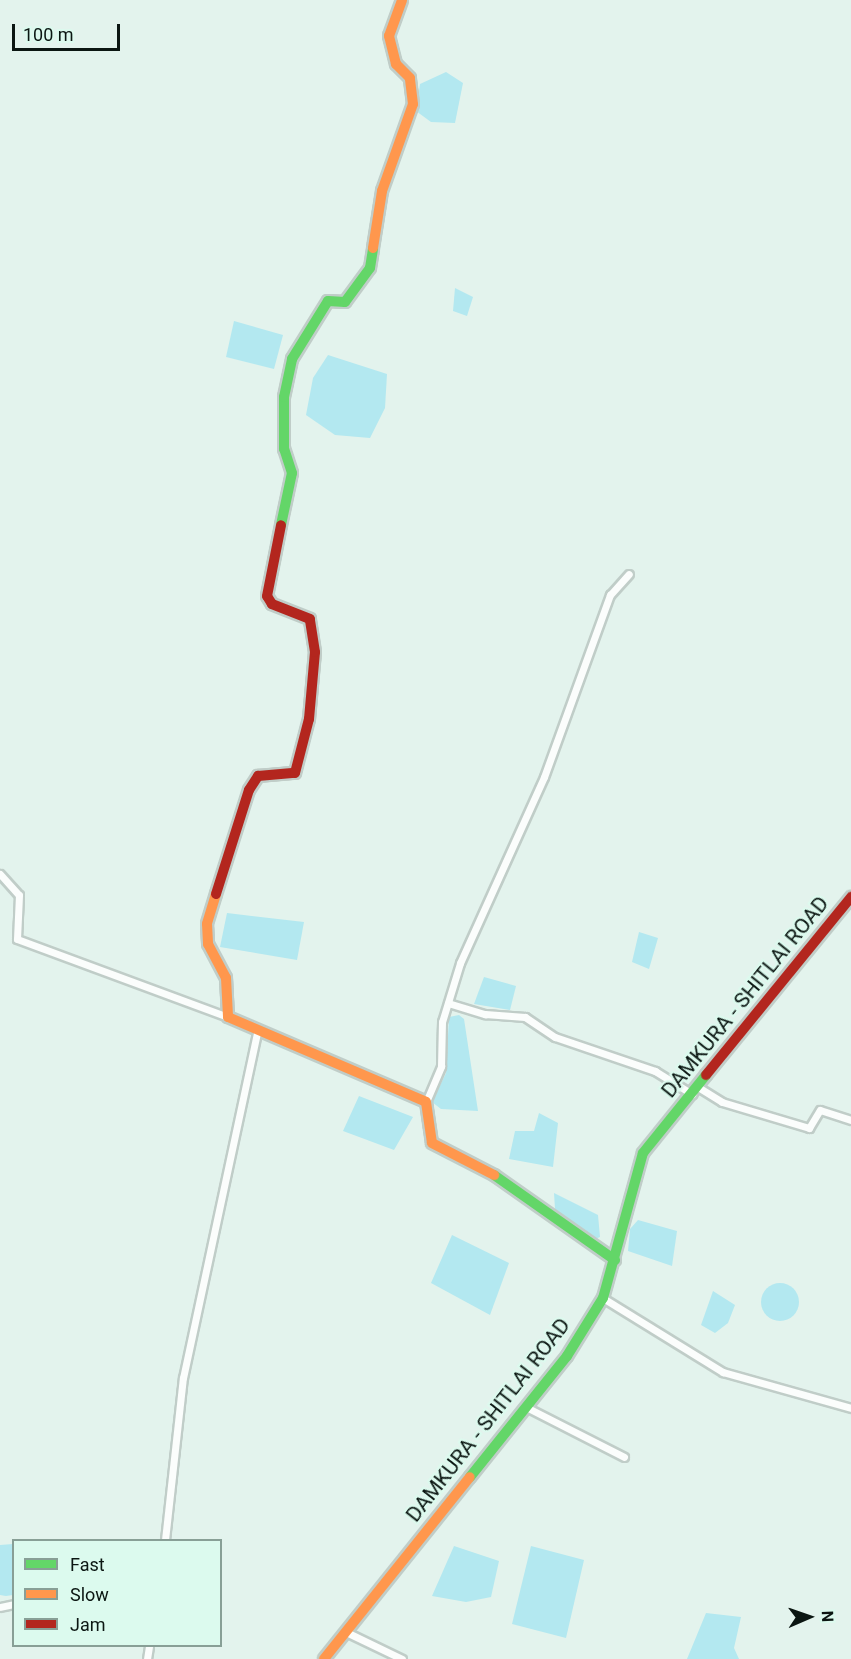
<!DOCTYPE html>
<html>
<head>
<meta charset="utf-8">
<style>
  body { margin:0 }
  #map { position:relative; width:851px; height:1659px; overflow:hidden; background:#e3f3ed; font-family:Roboto,sans-serif }
  div>[style] { position:absolute }
  .water>* { inset:0; background:#b3e8f0 }
  .round { border-radius:50% }
  .roads { filter:drop-shadow(2px 0 #c0cdc8) drop-shadow(-2px 0 #c0cdc8) drop-shadow(0 2px #c0cdc8) drop-shadow(0 -2px #c0cdc8) }
  .street>* { height:7px; margin:-3.5px; padding:0 3.5px; transform-origin:3.5px; border-radius:3.5px; background:#fbfdfc }
  .fast>* { height:10px; margin:-5px; padding:0 5px; transform-origin:5px; border-radius:5px; background:#63d668 }
  .slow>* { height:10px; margin:-5px; padding:0 5px; transform-origin:5px; border-radius:5px; background:#ff974d }
  .jam>* { height:10px; margin:-5px; padding:0 5px; transform-origin:5px; border-radius:5px; background:#b3261e }
  span { translate:-50% -50%; white-space:nowrap; text-align:center; line-height:1.15; -webkit-text-stroke:4.5px #dcfaee; paint-order:stroke }
  .street-label { font-size:21px; color:#0b1612 }
  .legend { position:absolute; left:12px; top:1539px; width:210px; height:108px; box-sizing:border-box; background:#dcfaee; border:2px solid #889f96; margin:0; padding:8px 10px; list-style:none; font-size:18px; color:#0b1612 }
  .legend li { display:flex; align-items:center; gap:12px; height:30px }
  .legend b { width:30px; border:2px solid #889f96 }
  .north { position:absolute; left:779px; top:1587px; width:60px; height:60px; -webkit-text-stroke:4px #dcfaee; paint-order:stroke; rotate:88deg; font-size:16px; font-weight:700; line-height:24px; text-align:center; color:#0b1612 }
  .north::after { content:''; display:block; margin:auto; width:21px; height:27px; background:#0b1612; clip-path:polygon(50% 0,100% 100%,50% 72%,0 100%) }
  .scale { position:absolute; left:12px; top:24px; width:108px; height:27px; box-sizing:border-box; border:3px solid #0b1612; border-top:0; padding-left:8px; font-size:18px; line-height:21px; white-space:nowrap; color:#0b1612; -webkit-text-stroke:4px #dcfaee; paint-order:stroke }
</style>
</head>
<body>
<div id="map">
  <div class="water">
    <div style="clip-path:polygon(446px 72px,463px 83px,455px 123px,431px 122px,416px 111px,420px 84px)"></div>
    <div style="clip-path:polygon(455px 288px,473px 297px,467px 316px,453px 311px)"></div>
    <div style="clip-path:polygon(234px 321px,283px 335px,274px 369px,226px 357px)"></div>
    <div style="clip-path:polygon(328px 355px,387px 374px,385px 408px,370px 438px,335px 435px,306px 415px,313px 378px)"></div>
    <div style="clip-path:polygon(227px 913px,304px 922px,297px 960px,220px 947px)"></div>
    <div style="clip-path:polygon(639px 932px,658px 938px,649px 969px,632px 962px)"></div>
    <div style="clip-path:polygon(484px 977px,516px 986px,510px 1010px,474px 1004px)"></div>
    <div style="clip-path:polygon(459px 1015px,464px 1019px,478px 1111px,441px 1109px,432px 1102px,446px 1073px,449px 1017px)"></div>
    <div style="clip-path:polygon(359px 1096px,413px 1117px,394px 1150px,343px 1131px)"></div>
    <div style="clip-path:polygon(539px 1113px,558px 1123px,553px 1167px,509px 1159px,515px 1131px,534px 1131px)"></div>
    <div style="clip-path:polygon(554px 1193px,598px 1215px,600px 1237px,593px 1240px,555px 1209px)"></div>
    <div style="clip-path:polygon(638px 1220px,677px 1231px,672px 1266px,628px 1251px,630px 1229px)"></div>
    <div style="clip-path:polygon(452px 1235px,509px 1263px,490px 1315px,431px 1283px)"></div>
    <div class="round" style="left:761px;top:1283px;width:38px;height:38px"></div>
    <div style="clip-path:polygon(713px 1291px,735px 1305px,728px 1323px,715px 1333px,701px 1325px)"></div>
    <div style="clip-path:polygon(13px 1544px,13px 1595px,6px 1596px,0 1595px,0 1545px)"></div>
    <div style="clip-path:polygon(454px 1546px,499px 1561px,491px 1597px,466px 1602px,432px 1596px)"></div>
    <div style="clip-path:polygon(531px 1546px,584px 1560px,566px 1638px,512px 1624px)"></div>
    <div style="clip-path:polygon(706px 1613px,741px 1617px,734px 1648px,739px 1659px,687px 1659px)"></div>
  </div>
  <div class="roads">
    <div class="street">
      <div style="left:0;top:874px;width:28px;rotate:48deg"></div>
      <div style="left:19px;top:895px;width:44px;rotate:92.6deg"></div>
      <div style="left:17px;top:939px;width:225px;rotate:20.3deg"></div>
      <div style="left:448px;top:1003px;width:39px;rotate:17deg"></div>
      <div style="left:485px;top:1014px;width:40px;rotate:4.3deg"></div>
      <div style="left:525px;top:1017px;width:36px;rotate:34deg"></div>
      <div style="left:555px;top:1037px;width:106px;rotate:18.8deg"></div>
      <div style="left:655px;top:1071px;width:44px;rotate:31.9deg"></div>
      <div style="left:698px;top:1087px;width:28px;rotate:32deg"></div>
      <div style="left:722px;top:1102px;width:91px;rotate:16.6deg"></div>
      <div style="left:809px;top:1128px;width:21px;rotate:-59deg"></div>
      <div style="left:820px;top:1110px;width:33px;rotate:18deg"></div>
      <div style="left:426px;top:1102px;width:39px;rotate:-67deg"></div>
      <div style="left:441px;top:1066px;width:44px;rotate:-88.7deg"></div>
      <div style="left:442px;top:1022px;width:62px;rotate:-73deg"></div>
      <div style="left:460px;top:963px;width:204px;rotate:-65.7deg"></div>
      <div style="left:544px;top:777px;width:194px;rotate:-70.1deg"></div>
      <div style="left:610px;top:595px;width:28px;rotate:-48deg"></div>
      <div style="left:603px;top:1298px;width:141px;rotate:31.7deg"></div>
      <div style="left:723px;top:1372px;width:133px;rotate:15.7deg"></div>
      <div style="left:526px;top:1407px;width:110px;rotate:27deg"></div>
      <div style="left:165px;top:1540px;width:163px;rotate:-83.7deg"></div>
      <div style="left:183px;top:1378px;width:354px;rotate:-77.9deg"></div>
      <div style="left:0;top:1607px;width:14px;rotate:-12deg"></div>
      <div style="left:346px;top:1632px;width:62px;rotate:25.7deg"></div>
      <div style="left:147px;top:1659px;width:13px;rotate:-81deg"></div>
    </div>
    <div class="fast">
      <div style="left:281px;top:525px;width:53px;rotate:-78.1deg"></div>
      <div style="left:292px;top:473px;width:25px;rotate:-108deg"></div>
      <div style="left:284px;top:449px;width:52px;rotate:-90deg"></div>
      <div style="left:284px;top:397px;width:39px;rotate:-78deg"></div>
      <div style="left:292px;top:359px;width:68px;rotate:-58.2deg"></div>
      <div style="left:328px;top:301px;width:17px;rotate:3deg"></div>
      <div style="left:345px;top:302px;width:42px;rotate:-53.7deg"></div>
      <div style="left:370px;top:268px;width:20px;rotate:-81deg"></div>
      <div style="left:494px;top:1175px;width:148px;rotate:35.1deg"></div>
      <div style="left:470px;top:1477px;width:155px;rotate:-51.3deg"></div>
      <div style="left:567px;top:1356px;width:68px;rotate:-58.2deg"></div>
      <div style="left:603px;top:1298px;width:150px;rotate:-74.6deg"></div>
      <div style="left:643px;top:1153px;width:100px;rotate:-51.1deg"></div>
    </div>
    <div class="slow">
      <div style="left:373px;top:248px;width:58px;rotate:-81deg"></div>
      <div style="left:382px;top:191px;width:92px;rotate:-70.4deg"></div>
      <div style="left:413px;top:104px;width:26px;rotate:-97deg"></div>
      <div style="left:410px;top:78px;width:20px;rotate:-135deg"></div>
      <div style="left:396px;top:64px;width:29px;rotate:-104deg"></div>
      <div style="left:389px;top:36px;width:38px;rotate:-70deg"></div>
      <div style="left:216px;top:894px;width:31px;rotate:107deg"></div>
      <div style="left:207px;top:924px;width:20px;rotate:87deg"></div>
      <div style="left:208px;top:944px;width:38px;rotate:62deg"></div>
      <div style="left:226px;top:978px;width:39px;rotate:87deg"></div>
      <div style="left:228px;top:1017px;width:215px;rotate:23.2deg"></div>
      <div style="left:426px;top:1102px;width:41px;rotate:81.7deg"></div>
      <div style="left:432px;top:1143px;width:70px;rotate:27.3deg"></div>
      <div style="left:324px;top:1659px;width:233px;rotate:-51.3deg"></div>
    </div>
    <div class="jam">
      <div style="left:216px;top:894px;width:109px;rotate:-72.4deg"></div>
      <div style="left:249px;top:790px;width:17px;rotate:-57deg"></div>
      <div style="left:258px;top:776px;width:37px;rotate:-5deg"></div>
      <div style="left:295px;top:773px;width:56px;rotate:-75.5deg"></div>
      <div style="left:309px;top:719px;width:67px;rotate:-84.9deg"></div>
      <div style="left:315px;top:652px;width:33px;rotate:-99deg"></div>
      <div style="left:310px;top:619px;width:41px;rotate:-158.5deg"></div>
      <div style="left:272px;top:604px;width:9px;rotate:-122deg"></div>
      <div style="left:267px;top:596px;width:72px;rotate:-78.8deg"></div>
      <div style="left:706px;top:1075px;width:230px;rotate:-50.8deg"></div>
    </div>
  </div>
  <div class="street-label">
    <span style="left:745px;top:997px;rotate:-51deg">DAMKURA - SHITLAI ROAD</span>
    <span style="left:488px;top:1420px;rotate:-52deg">DAMKURA - SHITLAI ROAD</span>
  </div>
  <ul class="legend">
  <li><b style="height:8px;background:#63d668"></b>Fast</li>
  <li><b style="height:8px;background:#ff974d"></b>Slow</li>
  <li><b style="height:8px;background:#b3261e"></b>Jam</li>
  </ul>
  <div class="north">N</div>
  <div class="scale">100 m</div>
</div>
</body>
</html>
